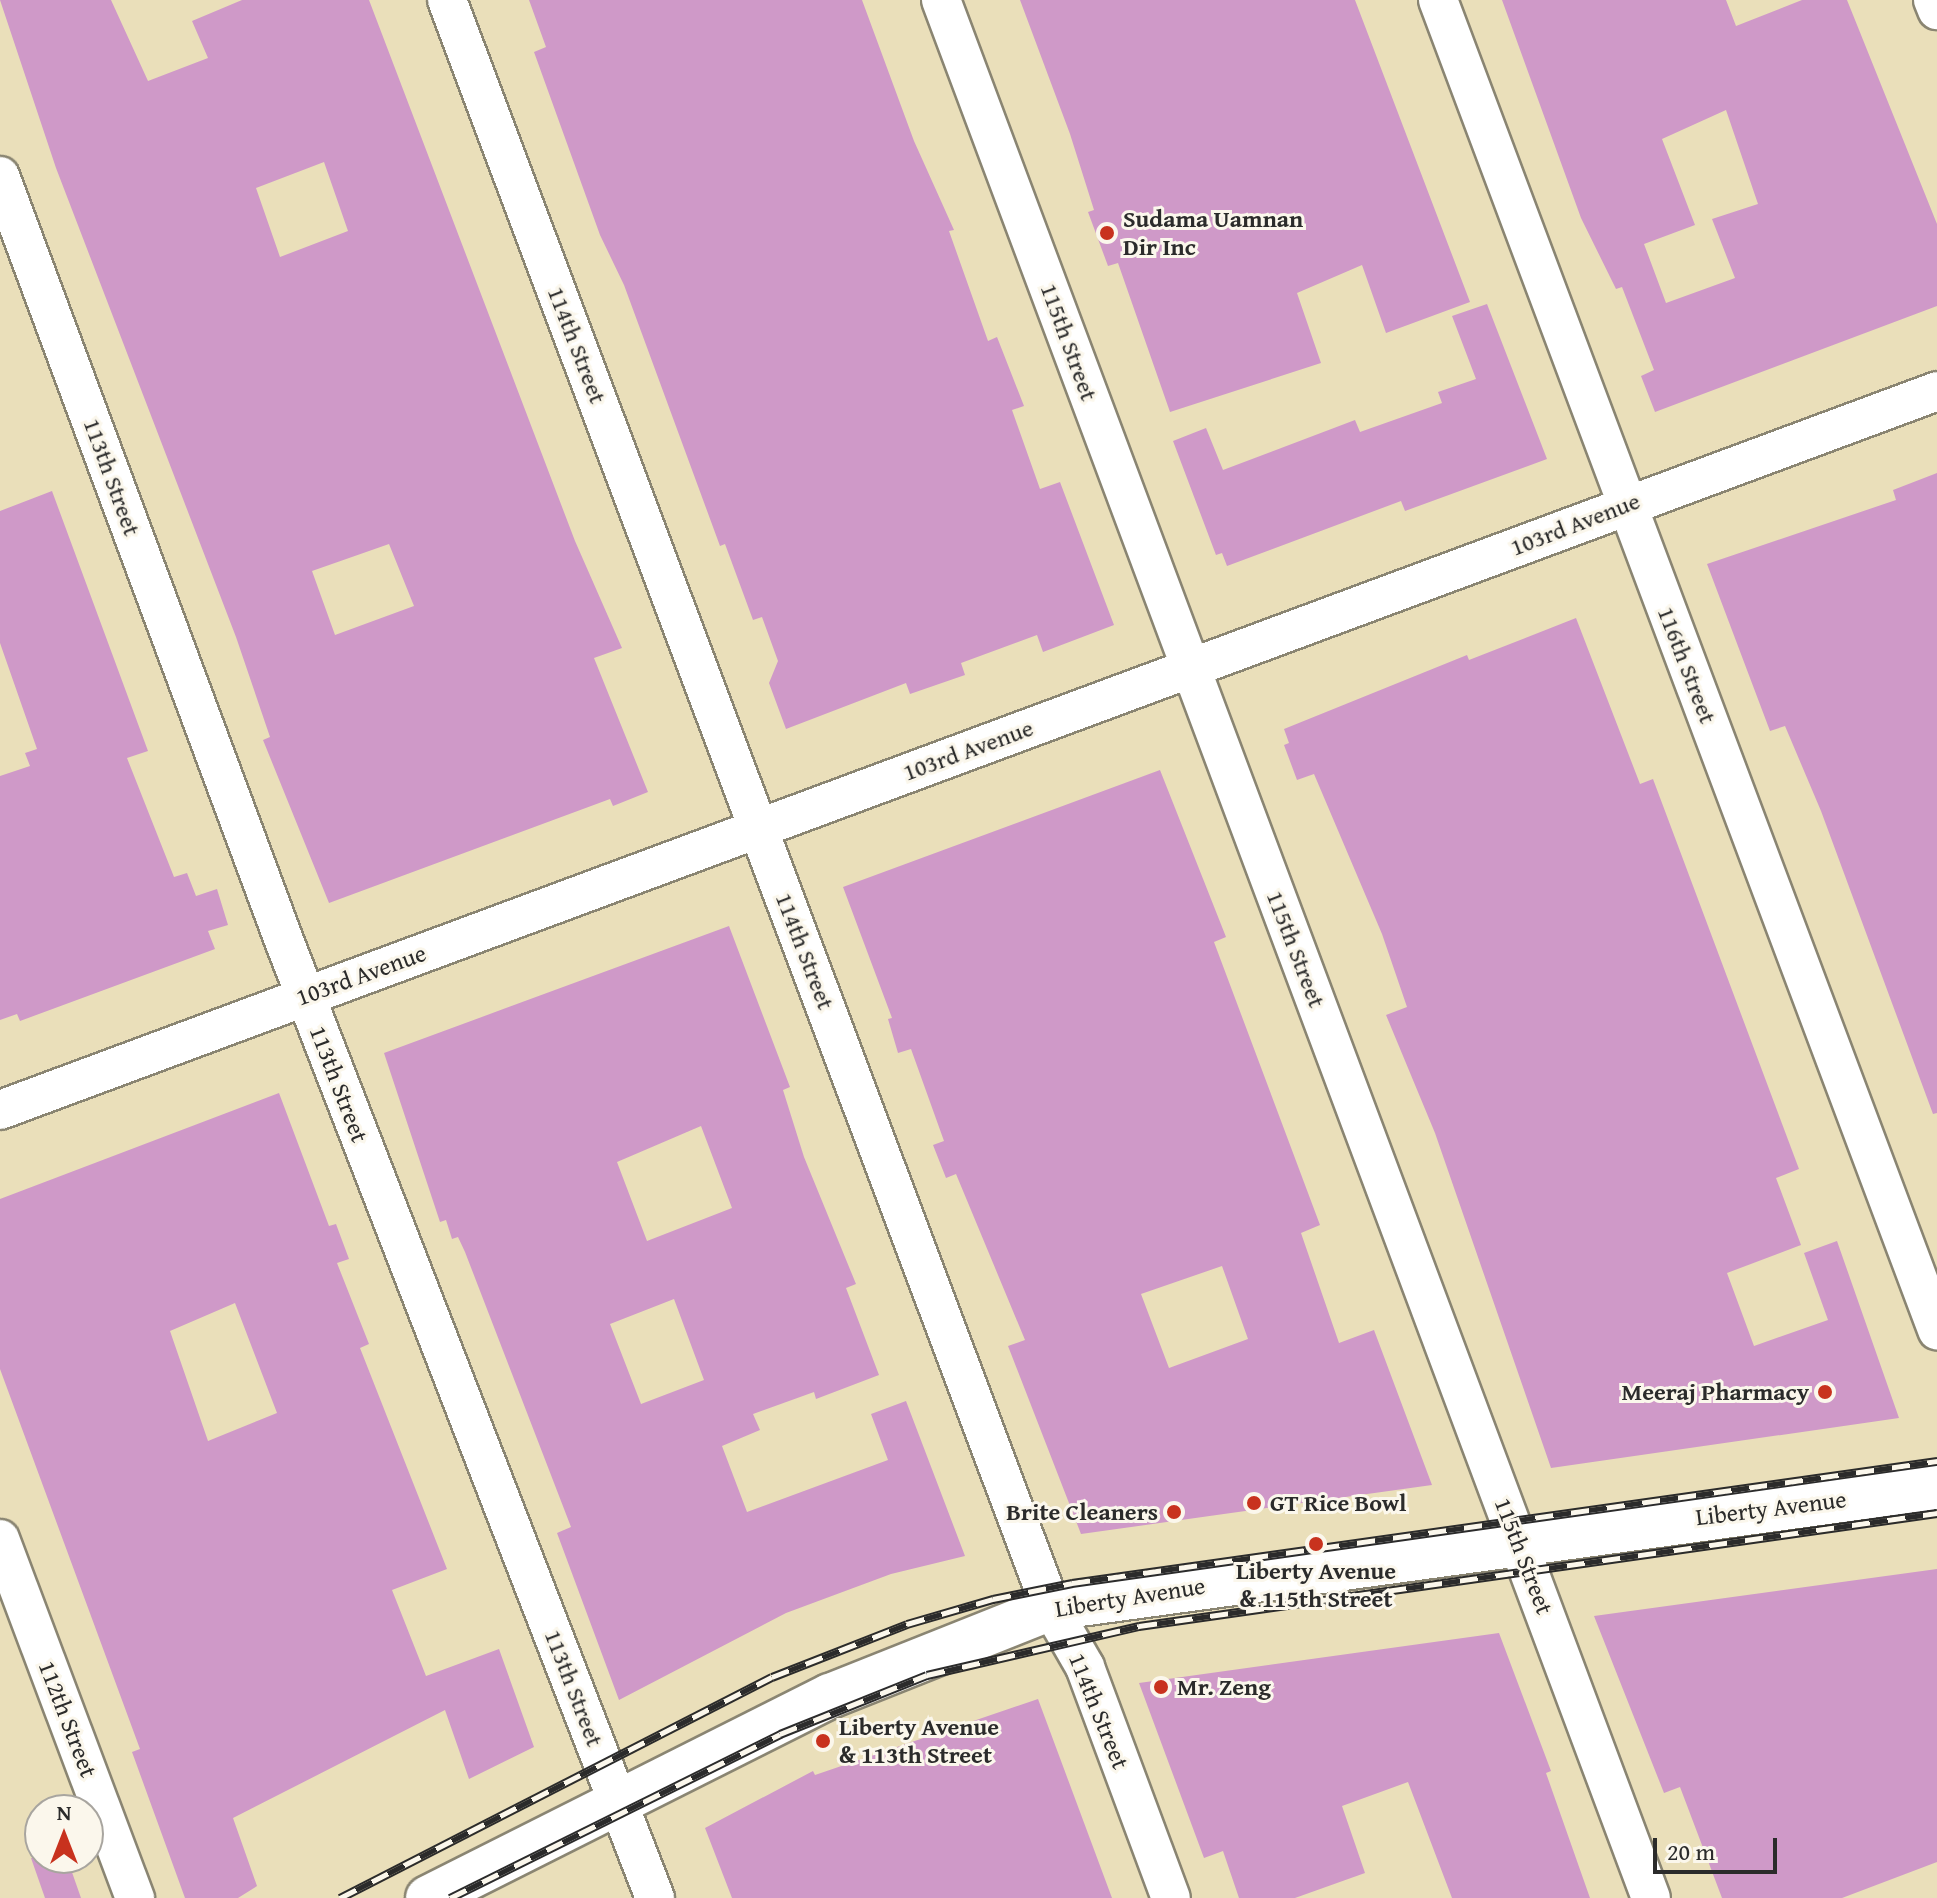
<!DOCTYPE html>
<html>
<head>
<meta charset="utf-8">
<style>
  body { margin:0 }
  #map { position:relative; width:1937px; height:1898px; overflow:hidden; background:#eadfba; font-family:"Gentium Book Plus",serif }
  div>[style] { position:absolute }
  .building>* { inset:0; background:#cf99c8 }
  .roads { filter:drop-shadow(2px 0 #8a8572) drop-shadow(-2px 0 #8a8572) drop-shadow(0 2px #8a8572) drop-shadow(0 -2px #8a8572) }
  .minor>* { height:38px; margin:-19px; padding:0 19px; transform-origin:19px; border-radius:19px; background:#fff }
  .tertiary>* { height:44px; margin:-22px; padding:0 22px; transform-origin:22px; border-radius:22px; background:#fff }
  .rail>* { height:9px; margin-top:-4.5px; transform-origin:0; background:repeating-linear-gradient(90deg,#fbf7ec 0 18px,#2b2b2b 0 36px); box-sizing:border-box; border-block:2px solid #2b2b2b }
  .dots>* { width:22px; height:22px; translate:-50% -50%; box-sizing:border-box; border:4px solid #fbf7ec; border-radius:50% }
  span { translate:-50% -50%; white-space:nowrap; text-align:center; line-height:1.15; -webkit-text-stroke:6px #fbf7ec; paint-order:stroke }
  .poi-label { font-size:24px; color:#2b2b2b; font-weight:700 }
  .left { translate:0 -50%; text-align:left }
  .right { translate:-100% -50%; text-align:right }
  .street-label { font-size:24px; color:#2b2b2b }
  .north { position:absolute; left:24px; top:1794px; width:80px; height:80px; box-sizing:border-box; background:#fbf7ec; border:2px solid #a8a59f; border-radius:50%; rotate:0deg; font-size:22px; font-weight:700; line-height:32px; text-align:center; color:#2b2b2b }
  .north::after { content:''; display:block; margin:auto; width:28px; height:36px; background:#c8321e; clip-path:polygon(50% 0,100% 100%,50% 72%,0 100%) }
  .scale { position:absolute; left:1653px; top:1838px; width:124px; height:36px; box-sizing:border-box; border:4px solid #2b2b2b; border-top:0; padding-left:10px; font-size:24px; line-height:28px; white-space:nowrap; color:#2b2b2b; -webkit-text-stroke:6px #fbf7ec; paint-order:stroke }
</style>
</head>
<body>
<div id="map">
  <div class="building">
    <div style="clip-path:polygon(evenodd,0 0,111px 0,148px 81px,208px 58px,192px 21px,242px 0,369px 0,575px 541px,622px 648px,594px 658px,648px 792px,613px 806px,610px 799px,329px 903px,263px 740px,270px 737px,236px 637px,56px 168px,0 0,324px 162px,348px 231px,280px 257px,256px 188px,324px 162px,0 0,389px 544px,414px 606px,335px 635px,312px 571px,389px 544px)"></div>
    <div style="clip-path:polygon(529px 0,862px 0,914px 141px,954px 230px,949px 231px,988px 341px,997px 337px,1024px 406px,1012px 410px,1040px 489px,1060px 482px,1114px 625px,1043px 652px,1037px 635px,961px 663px,965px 675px,910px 694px,906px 683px,786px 729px,769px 683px,778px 661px,762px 617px,753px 620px,725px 544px,720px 546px,624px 285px,600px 235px,534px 52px,546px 47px)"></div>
    <div style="clip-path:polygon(1020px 0,1355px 0,1470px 302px,1386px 333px,1362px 265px,1297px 293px,1321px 363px,1170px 412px,1118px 263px,1108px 266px,1088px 212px,1094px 210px,1070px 134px)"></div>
    <div style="clip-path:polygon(evenodd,1502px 0,1726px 0,1736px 26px,1802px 0,1847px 0,1937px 224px,1937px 306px,1655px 412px,1641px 376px,1654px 370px,1622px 287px,1616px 289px,1581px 218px,1502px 0,1726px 110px,1758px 204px,1712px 219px,1735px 278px,1666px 303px,1644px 244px,1695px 225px,1662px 139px,1726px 110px)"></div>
    <div style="clip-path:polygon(1487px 304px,1547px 459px,1405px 511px,1401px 501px,1227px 566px,1222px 553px,1216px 555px,1173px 441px,1206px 428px,1223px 470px,1355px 420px,1360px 432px,1442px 403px,1438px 392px,1476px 379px,1452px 316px)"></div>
    <div style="clip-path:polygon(1937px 473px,1937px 1113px,1933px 1114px,1821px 811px,1785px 726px,1770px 731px,1707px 564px,1896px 500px,1893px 490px)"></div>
    <div style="clip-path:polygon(52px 491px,148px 751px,127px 758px,174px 877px,187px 873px,196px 896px,217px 889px,228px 925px,208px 931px,215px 949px,20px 1021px,17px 1014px,0 1020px,0 776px,30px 766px,25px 753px,37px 749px,0 643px,0 511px)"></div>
    <div style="clip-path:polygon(1576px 618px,1640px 784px,1653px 779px,1799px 1169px,1776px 1178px,1801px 1245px,1727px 1273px,1754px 1346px,1828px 1320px,1804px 1253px,1837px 1241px,1899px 1418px,1551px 1468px,1435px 1133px,1386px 1015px,1407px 1007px,1382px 934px,1314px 774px,1297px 780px,1284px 745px,1289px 743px,1284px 729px,1467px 655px,1469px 660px)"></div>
    <div style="clip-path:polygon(evenodd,1160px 770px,1226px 937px,1214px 942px,1320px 1225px,1301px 1233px,1339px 1343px,1374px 1330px,1432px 1485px,1081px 1534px,1008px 1346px,1025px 1340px,956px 1174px,946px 1178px,933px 1145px,944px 1141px,911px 1049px,898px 1053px,888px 1019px,892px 1018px,843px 887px,1160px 770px,1222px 1266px,1248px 1339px,1169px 1368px,1141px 1294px,1222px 1266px)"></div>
    <div style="clip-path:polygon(evenodd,729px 926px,790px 1087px,783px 1090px,804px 1157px,856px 1284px,846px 1288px,879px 1375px,816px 1399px,814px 1392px,753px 1414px,760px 1430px,722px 1446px,747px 1512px,888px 1460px,871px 1414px,906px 1401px,965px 1556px,891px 1574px,786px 1613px,619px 1700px,557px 1533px,571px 1527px,465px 1252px,458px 1237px,452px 1239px,446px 1220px,440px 1222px,384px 1053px,729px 926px,701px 1126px,732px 1208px,647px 1241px,617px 1162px,701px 1126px,729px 926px,674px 1299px,704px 1380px,641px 1404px,610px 1324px,674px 1299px)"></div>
    <div style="clip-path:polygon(evenodd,279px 1093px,329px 1226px,336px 1224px,349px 1259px,337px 1263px,369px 1344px,360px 1348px,447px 1569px,392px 1590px,426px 1676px,499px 1649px,534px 1747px,469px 1779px,445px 1710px,233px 1818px,257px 1886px,238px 1898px,185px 1898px,132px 1752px,140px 1749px,0 1369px,0 1199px,279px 1093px,235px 1303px,277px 1413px,208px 1441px,170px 1331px,235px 1303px)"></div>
    <div style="clip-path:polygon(1937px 1569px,1937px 1862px,1842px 1898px,1722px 1898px,1680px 1787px,1664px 1793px,1594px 1616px)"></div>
    <div style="clip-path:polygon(1499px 1633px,1551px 1771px,1546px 1773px,1590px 1898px,1452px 1898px,1408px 1782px,1342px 1806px,1365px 1873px,1295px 1898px,1239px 1898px,1223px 1851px,1204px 1858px,1139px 1683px)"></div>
    <div style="clip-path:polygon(1038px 1699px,1112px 1898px,732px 1898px,705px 1828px,813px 1771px,815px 1775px)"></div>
    <div style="clip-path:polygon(31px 1858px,67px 1858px,81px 1898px,45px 1898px)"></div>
  </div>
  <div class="roads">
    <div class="minor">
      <div style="left:447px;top:0;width:1718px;rotate:69.41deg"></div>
      <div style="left:1051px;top:1608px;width:68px;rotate:60deg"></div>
      <div style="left:1085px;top:1667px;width:246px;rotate:69.6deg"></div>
      <div style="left:941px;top:0;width:2026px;rotate:69.49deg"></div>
      <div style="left:1438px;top:0;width:1421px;rotate:69.43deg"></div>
      <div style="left:1933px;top:0;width:11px;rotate:68deg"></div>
      <div style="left:0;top:176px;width:818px;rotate:69.62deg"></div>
      <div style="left:285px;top:943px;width:1024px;rotate:68.82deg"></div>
      <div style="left:0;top:1110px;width:2066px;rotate:-20.36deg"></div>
      <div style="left:0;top:1539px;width:384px;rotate:69.4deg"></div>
    </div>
    <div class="tertiary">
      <div style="left:428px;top:1898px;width:450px;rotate:-26.7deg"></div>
      <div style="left:830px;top:1696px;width:238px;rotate:-21.7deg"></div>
      <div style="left:1051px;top:1608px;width:894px;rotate:-7.78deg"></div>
    </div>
  </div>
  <div class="rail">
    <div style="left:340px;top:1898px;width:485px;rotate:-27.1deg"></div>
    <div style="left:772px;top:1677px;width:145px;rotate:-21.4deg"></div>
    <div style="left:907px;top:1624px;width:90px;rotate:-16.2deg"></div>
    <div style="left:993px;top:1599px;width:81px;rotate:-11.4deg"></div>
    <div style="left:1072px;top:1583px;width:874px;rotate:-8.03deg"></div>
    <div style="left:450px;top:1898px;width:369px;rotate:-26.4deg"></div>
    <div style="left:780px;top:1734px;width:158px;rotate:-21.9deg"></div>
    <div style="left:927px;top:1675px;width:218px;rotate:-13deg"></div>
    <div style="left:1139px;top:1626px;width:806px;rotate:-8.06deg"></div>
  </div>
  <div class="dots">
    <div style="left:1107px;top:233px;background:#c8321e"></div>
    <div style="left:1825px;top:1392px;background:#c8321e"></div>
    <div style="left:1254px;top:1503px;background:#c8321e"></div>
    <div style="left:1174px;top:1512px;background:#c8321e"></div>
    <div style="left:1316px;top:1544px;background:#c8321e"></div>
    <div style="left:1161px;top:1687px;background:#c8321e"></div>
    <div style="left:823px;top:1741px;background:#c8321e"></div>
  </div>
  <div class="poi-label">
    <span class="left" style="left:1123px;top:233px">Sudama Uamnan<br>Dir Inc</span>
    <span class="right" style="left:1809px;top:1392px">Meeraj Pharmacy</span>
    <span class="left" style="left:1270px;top:1503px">GT Rice Bowl</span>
    <span class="right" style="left:1158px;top:1512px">Brite Cleaners</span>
    <span style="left:1316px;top:1585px">Liberty Avenue<br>&amp; 115th Street</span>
    <span class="left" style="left:1177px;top:1687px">Mr. Zeng</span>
    <span class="left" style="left:839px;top:1741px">Liberty Avenue<br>&amp; 113th Street</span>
  </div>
  <div class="street-label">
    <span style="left:1069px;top:342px;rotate:70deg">115th Street</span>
    <span style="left:577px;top:345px;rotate:69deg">114th Street</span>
    <span style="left:112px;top:477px;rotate:70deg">113th Street</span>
    <span style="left:1575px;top:524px;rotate:-21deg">103rd Avenue</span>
    <span style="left:1687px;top:665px;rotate:69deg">116th Street</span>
    <span style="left:968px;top:750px;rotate:-20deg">103rd Avenue</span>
    <span style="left:1296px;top:949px;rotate:69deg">115th Street</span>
    <span style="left:805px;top:951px;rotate:69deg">114th Street</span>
    <span style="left:361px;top:975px;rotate:-20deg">103rd Avenue</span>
    <span style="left:339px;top:1084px;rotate:69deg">113th Street</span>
    <span style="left:1771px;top:1508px;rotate:-7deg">Liberty Avenue</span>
    <span style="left:1524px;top:1556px;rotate:69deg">115th Street</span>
    <span style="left:1130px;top:1597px;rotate:-9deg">Liberty Avenue</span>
    <span style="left:574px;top:1688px;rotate:69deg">113th Street</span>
    <span style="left:1099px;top:1711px;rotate:68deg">114th Street</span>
    <span style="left:68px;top:1719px;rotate:69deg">112th Street</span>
  </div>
  <div class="north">N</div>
  <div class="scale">20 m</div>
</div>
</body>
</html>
